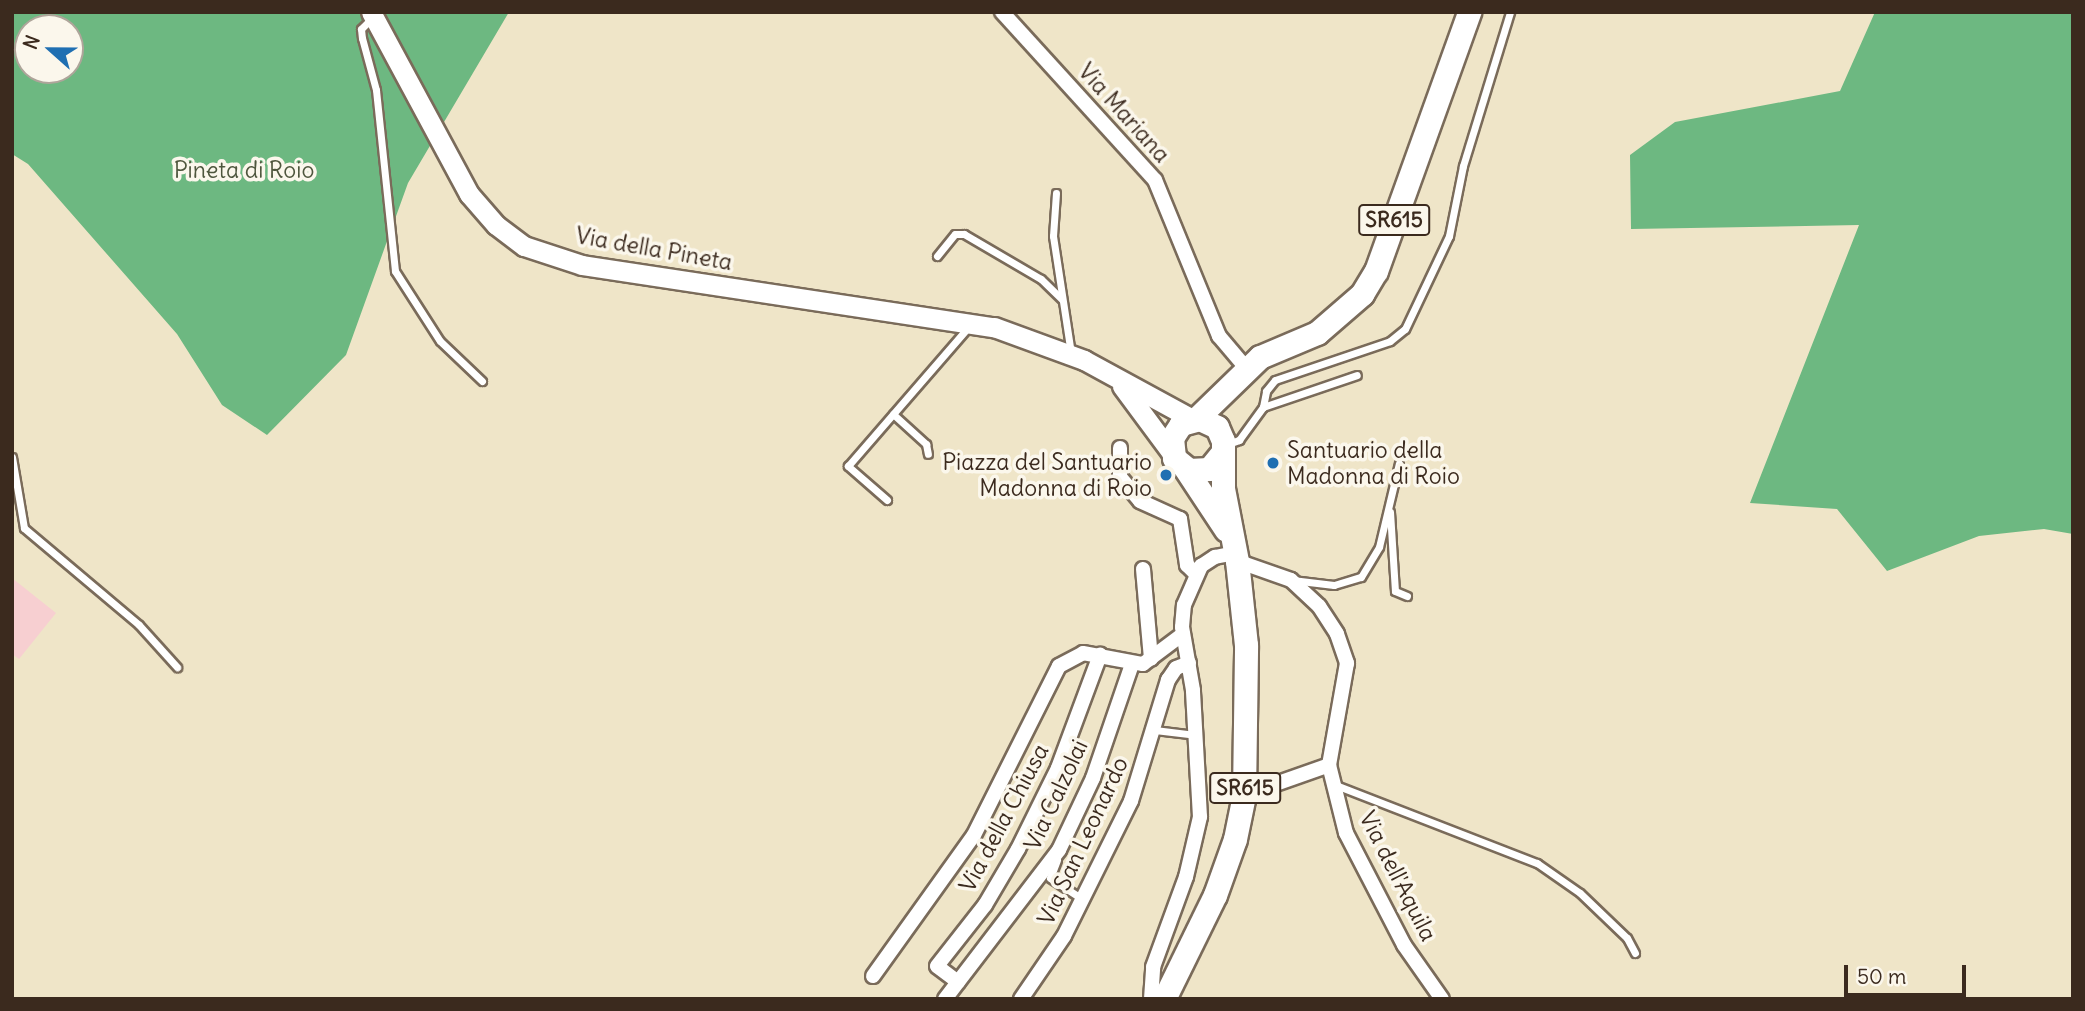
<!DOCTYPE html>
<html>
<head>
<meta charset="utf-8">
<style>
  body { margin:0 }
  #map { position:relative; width:2085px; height:1011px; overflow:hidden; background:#efe5c8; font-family:Delius,sans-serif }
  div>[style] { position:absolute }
  .built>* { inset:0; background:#f7cfd1 }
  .forest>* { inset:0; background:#6db881 }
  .roads { filter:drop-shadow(2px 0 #7a6b5a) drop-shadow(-2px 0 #7a6b5a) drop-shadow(0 2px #7a6b5a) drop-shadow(0 -2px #7a6b5a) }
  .service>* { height:7px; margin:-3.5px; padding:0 3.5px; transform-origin:3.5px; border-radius:3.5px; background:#fff }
  .minor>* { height:14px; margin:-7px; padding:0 7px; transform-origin:7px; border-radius:7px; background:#fff }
  .secondary>* { height:19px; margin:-9.5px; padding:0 9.5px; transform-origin:9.5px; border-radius:9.5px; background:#fff }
  .primary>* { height:23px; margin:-11.5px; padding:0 11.5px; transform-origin:11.5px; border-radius:11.5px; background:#fff }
  .dots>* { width:19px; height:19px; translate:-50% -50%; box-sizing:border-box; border:4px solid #fbf7ec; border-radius:50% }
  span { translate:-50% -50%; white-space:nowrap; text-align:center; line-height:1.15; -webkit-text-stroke:7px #fbf7ec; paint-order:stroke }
  .shield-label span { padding:2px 5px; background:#fbf7ec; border:2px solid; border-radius:5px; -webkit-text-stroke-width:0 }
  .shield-label { font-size:21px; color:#3b2a1e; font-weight:700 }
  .street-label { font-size:23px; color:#3b2a1e }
  .park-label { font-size:23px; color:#4e563d }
  .poi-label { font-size:23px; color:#3b2a1e }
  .left { translate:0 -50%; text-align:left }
  .right { translate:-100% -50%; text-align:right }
  .frame { position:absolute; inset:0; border:14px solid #3b2a1e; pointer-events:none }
  .north { position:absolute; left:14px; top:14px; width:70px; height:70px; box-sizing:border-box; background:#fbf7ec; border:2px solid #aea59a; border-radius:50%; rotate:291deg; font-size:19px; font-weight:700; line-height:28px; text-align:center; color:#3b2a1e }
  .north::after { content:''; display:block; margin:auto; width:24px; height:32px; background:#1f6fb2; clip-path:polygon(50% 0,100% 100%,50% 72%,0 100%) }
  .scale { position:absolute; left:1844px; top:965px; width:122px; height:32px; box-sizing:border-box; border:4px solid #3b2a1e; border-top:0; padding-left:9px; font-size:21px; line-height:24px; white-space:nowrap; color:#3b2a1e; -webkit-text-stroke:5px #fbf7ec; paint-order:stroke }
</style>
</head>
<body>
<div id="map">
  <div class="built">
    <div style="clip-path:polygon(12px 578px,56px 613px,19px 659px,12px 654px)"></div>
  </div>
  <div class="forest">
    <div style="clip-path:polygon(evenodd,12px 12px,509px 12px,408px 183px,346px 355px,267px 435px,222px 405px,177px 334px,28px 164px,12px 154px,12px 12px,28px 28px,70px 28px,70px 70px,28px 70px,28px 28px)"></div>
    <div style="clip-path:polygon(1875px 12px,2073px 12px,2073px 534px,2044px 529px,1979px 536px,1887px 571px,1837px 509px,1750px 503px,1859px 225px,1631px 229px,1630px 155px,1675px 122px,1840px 91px)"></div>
  </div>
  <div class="roads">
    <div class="service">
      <div style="left:373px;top:17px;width:17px;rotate:135deg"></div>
      <div style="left:361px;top:29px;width:9px;rotate:84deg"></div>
      <div style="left:362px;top:38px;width:54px;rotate:74.9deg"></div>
      <div style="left:376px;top:90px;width:182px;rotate:84deg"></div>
      <div style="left:395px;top:271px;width:83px;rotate:57.3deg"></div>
      <div style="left:440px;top:341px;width:58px;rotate:43.6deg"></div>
      <div style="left:1056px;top:193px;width:43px;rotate:94deg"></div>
      <div style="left:1053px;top:236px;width:118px;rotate:81.3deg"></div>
      <div style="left:937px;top:256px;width:28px;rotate:-51deg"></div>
      <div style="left:955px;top:234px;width:9px"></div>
      <div style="left:964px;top:234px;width:89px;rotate:30.3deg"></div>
      <div style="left:1041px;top:279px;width:29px;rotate:44deg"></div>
      <div style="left:1263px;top:407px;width:16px;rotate:-79deg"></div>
      <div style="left:1266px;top:391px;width:14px;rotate:-51deg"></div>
      <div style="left:1275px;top:380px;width:121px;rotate:-18.7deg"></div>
      <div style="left:1390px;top:341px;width:19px;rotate:-39deg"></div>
      <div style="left:1405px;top:329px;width:103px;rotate:-64.7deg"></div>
      <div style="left:1449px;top:236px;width:71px;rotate:-78.7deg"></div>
      <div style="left:1463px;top:166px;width:161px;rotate:-73deg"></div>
      <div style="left:893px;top:414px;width:45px;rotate:42.3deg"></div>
      <div style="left:926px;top:444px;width:10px;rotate:79deg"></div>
      <div style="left:1228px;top:444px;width:12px;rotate:-20deg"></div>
      <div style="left:1239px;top:440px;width:41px;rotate:-54deg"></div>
      <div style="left:1263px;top:407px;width:99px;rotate:-18.8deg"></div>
      <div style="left:12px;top:457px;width:72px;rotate:80.4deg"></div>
      <div style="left:24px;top:528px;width:150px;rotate:40.1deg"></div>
      <div style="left:139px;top:625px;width:57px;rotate:47.9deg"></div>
      <div style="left:887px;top:500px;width:52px;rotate:-138.9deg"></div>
      <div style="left:848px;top:466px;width:186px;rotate:-49.1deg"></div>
      <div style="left:1390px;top:512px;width:79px;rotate:86.4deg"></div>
      <div style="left:1395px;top:591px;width:13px;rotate:23deg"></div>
      <div style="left:1292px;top:580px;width:42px;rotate:6.8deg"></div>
      <div style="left:1334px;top:585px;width:28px;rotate:-17deg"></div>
      <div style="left:1361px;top:577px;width:35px;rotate:-59deg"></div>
      <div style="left:1379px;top:547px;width:86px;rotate:-76.6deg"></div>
      <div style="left:1154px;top:730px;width:42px;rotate:6.8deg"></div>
      <div style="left:1333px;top:784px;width:219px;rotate:21.2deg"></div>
      <div style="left:1537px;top:863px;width:52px;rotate:34.9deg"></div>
      <div style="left:1580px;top:893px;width:65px;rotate:43.8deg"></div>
      <div style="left:1627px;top:938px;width:17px;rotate:62deg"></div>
      <div style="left:1057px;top:860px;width:19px;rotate:111deg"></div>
      <div style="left:1050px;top:878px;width:38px;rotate:33deg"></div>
    </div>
    <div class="minor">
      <div style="left:1002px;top:12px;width:227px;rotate:47.7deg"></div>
      <div style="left:1155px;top:180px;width:169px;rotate:67.7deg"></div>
      <div style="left:1219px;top:336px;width:42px;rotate:49.8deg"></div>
      <div style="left:1120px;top:448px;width:29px;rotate:90deg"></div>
      <div style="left:1120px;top:477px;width:31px;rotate:50deg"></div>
      <div style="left:1140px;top:501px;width:44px;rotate:24.2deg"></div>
      <div style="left:1180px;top:519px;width:47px;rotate:81.3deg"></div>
      <div style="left:1187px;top:565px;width:11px;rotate:45deg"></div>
      <div style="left:1237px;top:561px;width:57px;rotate:19.4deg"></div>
      <div style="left:1291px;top:580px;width:38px;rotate:43deg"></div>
      <div style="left:1319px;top:606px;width:33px;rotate:57deg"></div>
      <div style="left:1337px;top:634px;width:31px;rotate:71deg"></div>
      <div style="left:1347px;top:663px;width:104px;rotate:100deg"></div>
      <div style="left:1329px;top:765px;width:70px;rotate:76deg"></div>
      <div style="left:1346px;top:833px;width:126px;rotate:62.6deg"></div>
      <div style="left:1404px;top:945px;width:66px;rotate:54.9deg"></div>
      <div style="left:1143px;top:569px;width:90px;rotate:84.9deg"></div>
      <div style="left:1244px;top:795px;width:90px;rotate:-19.4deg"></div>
      <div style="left:873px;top:976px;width:173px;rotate:-54.4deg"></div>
      <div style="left:974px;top:835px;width:189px;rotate:-63.3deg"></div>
      <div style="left:1059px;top:666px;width:27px;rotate:-28deg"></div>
      <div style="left:1083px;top:653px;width:61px;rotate:10.4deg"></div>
      <div style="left:1143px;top:664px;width:50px;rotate:-36.9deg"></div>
      <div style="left:958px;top:982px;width:26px;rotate:-143deg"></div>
      <div style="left:937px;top:966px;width:78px;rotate:-51.8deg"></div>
      <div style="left:985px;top:905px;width:65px;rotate:-59.5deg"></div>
      <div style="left:1018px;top:849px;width:90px;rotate:-63.7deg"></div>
      <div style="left:1058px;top:768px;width:121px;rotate:-69.6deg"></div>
      <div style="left:945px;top:999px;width:188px;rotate:-52.6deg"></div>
      <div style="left:1059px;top:850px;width:80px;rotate:-64.7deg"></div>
      <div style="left:1093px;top:778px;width:120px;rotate:-71.1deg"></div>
      <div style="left:1021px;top:999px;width:76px;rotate:-55.7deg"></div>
      <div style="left:1064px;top:936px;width:151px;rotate:-63.6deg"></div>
      <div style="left:1131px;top:801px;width:127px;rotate:-73deg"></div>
      <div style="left:1168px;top:680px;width:14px;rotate:-56deg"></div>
      <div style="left:1176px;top:668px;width:14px;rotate:-21deg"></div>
      <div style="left:1151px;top:999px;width:32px;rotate:-86deg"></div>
      <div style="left:1153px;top:967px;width:96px;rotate:-69.9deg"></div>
      <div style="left:1186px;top:877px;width:62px;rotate:-76.9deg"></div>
      <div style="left:1200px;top:817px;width:127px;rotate:-93.2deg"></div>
      <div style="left:1193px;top:690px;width:64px;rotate:-99.9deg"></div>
      <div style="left:1182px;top:627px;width:22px;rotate:-85deg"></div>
      <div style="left:1184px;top:605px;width:43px;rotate:-66.4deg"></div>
      <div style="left:1201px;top:566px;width:17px;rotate:-33deg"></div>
      <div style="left:1215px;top:557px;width:21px;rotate:-11deg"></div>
    </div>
    <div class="secondary">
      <div style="left:371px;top:12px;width:207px;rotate:61.7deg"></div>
      <div style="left:469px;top:194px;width:41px;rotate:48.9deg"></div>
      <div style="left:496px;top:225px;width:35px;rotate:37deg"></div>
      <div style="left:524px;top:246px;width:61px;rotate:18.1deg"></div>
      <div style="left:582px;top:265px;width:417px;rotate:8.6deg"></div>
      <div style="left:994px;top:327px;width:96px;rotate:20.1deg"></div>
      <div style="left:1084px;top:360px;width:123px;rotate:28.6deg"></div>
      <div style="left:1122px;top:386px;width:86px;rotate:53.5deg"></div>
    </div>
    <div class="primary">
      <div style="left:1196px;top:419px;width:89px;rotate:-44.1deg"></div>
      <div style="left:1260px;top:357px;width:62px;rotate:-22.8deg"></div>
      <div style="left:1317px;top:333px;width:60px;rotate:-40.9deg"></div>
      <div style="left:1362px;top:294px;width:27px;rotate:-59deg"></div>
      <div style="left:1376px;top:271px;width:275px;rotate:-70.2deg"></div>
      <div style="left:1185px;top:468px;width:74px;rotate:56.5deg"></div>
      <div style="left:1164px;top:999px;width:116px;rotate:-63.9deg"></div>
      <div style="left:1215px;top:895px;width:59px;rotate:-70.3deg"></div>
      <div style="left:1235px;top:839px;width:45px;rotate:-78.4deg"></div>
      <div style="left:1244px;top:795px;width:150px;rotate:-89.2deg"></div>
      <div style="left:1246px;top:645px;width:84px;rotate:-96.1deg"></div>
      <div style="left:1237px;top:561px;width:74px;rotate:-100.9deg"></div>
      <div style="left:1223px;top:488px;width:47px;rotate:-90deg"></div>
      <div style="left:1223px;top:441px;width:15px;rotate:-113deg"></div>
      <div style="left:1217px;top:427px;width:19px;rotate:-155deg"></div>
      <div style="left:1200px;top:419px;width:20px;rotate:165deg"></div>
      <div style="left:1181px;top:424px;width:17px;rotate:123deg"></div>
      <div style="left:1172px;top:438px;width:20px;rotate:84deg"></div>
      <div style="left:1174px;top:458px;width:19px;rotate:39deg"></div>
      <div style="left:1189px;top:470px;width:20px;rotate:-3deg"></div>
      <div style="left:1209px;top:469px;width:21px;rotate:-51deg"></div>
    </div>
  </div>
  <div class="dots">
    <div style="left:1273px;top:463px;background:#1f6fb2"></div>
    <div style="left:1166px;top:475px;background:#1f6fb2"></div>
  </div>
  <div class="shield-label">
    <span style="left:1394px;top:220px">SR615</span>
    <span style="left:1245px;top:788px">SR615</span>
  </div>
  <div class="street-label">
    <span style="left:1124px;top:113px;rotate:48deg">Via Mariana</span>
    <span style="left:654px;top:249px;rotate:10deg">Via della Pineta</span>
    <span style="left:1056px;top:795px;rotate:-65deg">Via Calzolai</span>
    <span style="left:1004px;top:818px;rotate:-62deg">Via della Chiusa</span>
    <span style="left:1083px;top:841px;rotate:-65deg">Via San Leonardo</span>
    <span style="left:1398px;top:876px;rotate:63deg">Via dell'Aquila</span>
  </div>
  <div class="park-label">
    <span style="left:244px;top:170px">Pineta di Roio</span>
  </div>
  <div class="poi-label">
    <span class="left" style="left:1287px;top:463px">Santuario della<br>Madonna di Roio</span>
    <span class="right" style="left:1152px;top:475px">Piazza del Santuario<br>Madonna di Roio</span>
  </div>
  <div class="frame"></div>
  <div class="north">N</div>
  <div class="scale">50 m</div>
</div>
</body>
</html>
